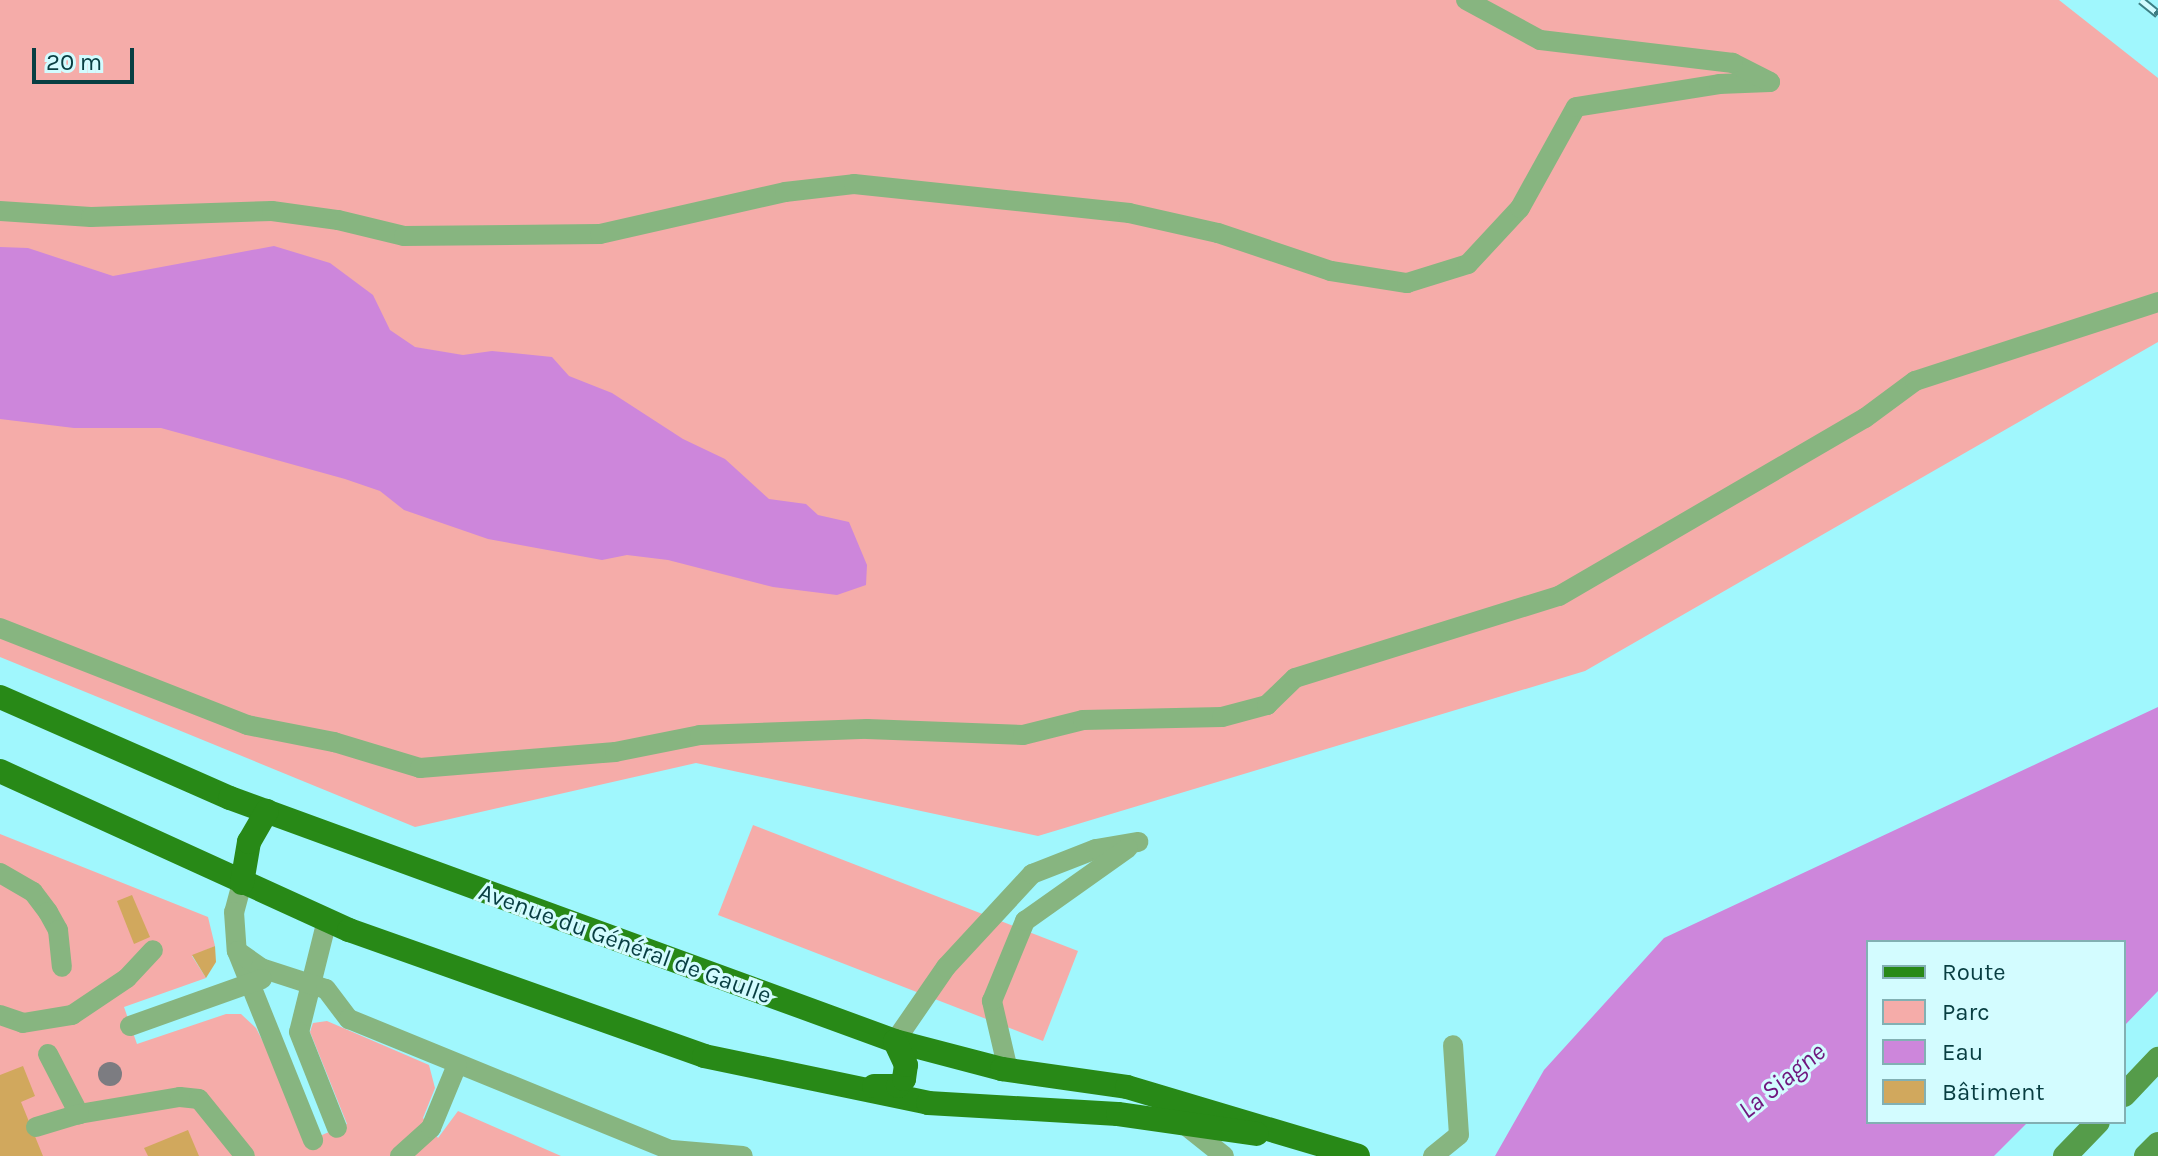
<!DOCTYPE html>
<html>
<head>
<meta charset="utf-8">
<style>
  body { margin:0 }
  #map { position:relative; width:2158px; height:1156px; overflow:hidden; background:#a0f7fd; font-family:Karla,sans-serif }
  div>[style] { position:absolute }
  .green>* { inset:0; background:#f5aca9 }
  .water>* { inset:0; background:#cd86db }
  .building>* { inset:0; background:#d1a85d }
  .lane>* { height:20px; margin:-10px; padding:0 10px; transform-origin:10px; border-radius:10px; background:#87b580 }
  .secondary>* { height:24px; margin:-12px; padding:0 12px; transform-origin:12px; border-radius:12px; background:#559c4a }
  .primary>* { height:24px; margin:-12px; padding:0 12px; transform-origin:12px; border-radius:12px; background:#288917 }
  .rail>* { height:9px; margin-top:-4.5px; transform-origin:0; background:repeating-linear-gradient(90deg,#d3fcff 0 18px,#3d7e83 0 36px); box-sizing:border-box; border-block:2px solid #3d7e83 }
  .trees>* { width:24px; height:24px; margin:-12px; border-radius:50%; background:#7c7c81 }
  span { translate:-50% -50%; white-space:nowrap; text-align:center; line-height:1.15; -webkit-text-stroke:6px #d3fcff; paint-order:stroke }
  .street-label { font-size:24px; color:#083e42 }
  .water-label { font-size:26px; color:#6f167e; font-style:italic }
  .legend { position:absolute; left:1866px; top:940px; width:260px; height:184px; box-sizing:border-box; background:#d3fcff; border:2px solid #82b0b3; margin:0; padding:10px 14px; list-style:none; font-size:24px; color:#083e42 }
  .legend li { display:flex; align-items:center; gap:16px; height:40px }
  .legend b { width:40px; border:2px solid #82b0b3 }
  .scale { position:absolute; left:32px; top:48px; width:102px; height:36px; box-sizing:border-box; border:4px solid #083e42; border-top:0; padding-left:10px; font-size:24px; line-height:28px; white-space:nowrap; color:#083e42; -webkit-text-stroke:6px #d3fcff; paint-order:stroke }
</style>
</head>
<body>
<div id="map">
  <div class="green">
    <div style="clip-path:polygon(0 0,2059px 0,2158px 78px,2158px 342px,1585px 671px,1038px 836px,696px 763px,415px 827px,0 657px)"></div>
    <div style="clip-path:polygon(753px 825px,1078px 951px,1043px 1041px,718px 915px)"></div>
    <div style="clip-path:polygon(0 834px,208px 917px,215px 946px,192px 956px,206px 978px,124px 1007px,137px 1044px,226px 1014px,241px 1014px,256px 1028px,313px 1139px,347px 1124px,310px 1032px,313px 1023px,327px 1021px,429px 1065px,435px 1088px,423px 1118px,438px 1138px,458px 1111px,561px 1156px,0 1156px)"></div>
  </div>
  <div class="water">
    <div style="clip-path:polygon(274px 246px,330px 263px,373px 295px,390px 330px,415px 347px,463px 355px,492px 351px,552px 357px,569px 376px,612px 393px,683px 439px,725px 459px,769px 499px,806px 504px,818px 515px,849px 522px,867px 565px,866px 585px,837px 595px,773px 587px,668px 560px,627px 555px,602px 560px,488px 539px,404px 510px,380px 491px,345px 479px,161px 428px,74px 428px,0 419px,0 247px,28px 248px,113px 276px)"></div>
    <div style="clip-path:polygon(2158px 707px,2158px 991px,2124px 1026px,2124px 942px,1868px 942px,1868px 1122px,2028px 1122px,1994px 1156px,1495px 1156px,1544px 1070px,1664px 938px)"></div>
  </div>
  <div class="building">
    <div style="clip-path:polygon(132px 895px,150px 937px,134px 944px,117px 901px)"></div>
    <div style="clip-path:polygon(215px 946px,216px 962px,206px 978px,192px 955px)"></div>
    <div style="clip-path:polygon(23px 1066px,35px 1096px,21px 1102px,43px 1156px,0 1156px,0 1075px)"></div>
    <div style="clip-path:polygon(188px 1130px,199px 1156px,148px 1156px,144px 1148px)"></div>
  </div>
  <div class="lane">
    <div style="left:0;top:211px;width:91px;rotate:3.8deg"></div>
    <div style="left:91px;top:217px;width:181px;rotate:-1.9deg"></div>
    <div style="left:272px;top:211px;width:67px;rotate:7.8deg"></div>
    <div style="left:338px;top:220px;width:68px;rotate:13.6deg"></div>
    <div style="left:404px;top:236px;width:196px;rotate:-0.6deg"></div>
    <div style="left:600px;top:234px;width:190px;rotate:-12.8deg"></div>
    <div style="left:785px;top:192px;width:69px;rotate:-6.6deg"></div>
    <div style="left:854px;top:184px;width:277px;rotate:6deg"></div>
    <div style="left:1129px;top:213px;width:91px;rotate:12.7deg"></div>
    <div style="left:1218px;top:233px;width:119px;rotate:18.6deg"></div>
    <div style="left:1331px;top:271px;width:77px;rotate:9deg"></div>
    <div style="left:1407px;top:283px;width:64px;rotate:-17.3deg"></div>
    <div style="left:1468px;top:264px;width:76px;rotate:-47.1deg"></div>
    <div style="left:1520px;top:208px;width:115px;rotate:-61deg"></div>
    <div style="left:1576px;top:107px;width:145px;rotate:-9.1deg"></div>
    <div style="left:1719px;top:84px;width:51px;rotate:-2.2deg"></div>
    <div style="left:1770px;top:82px;width:42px;rotate:-152.8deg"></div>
    <div style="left:1733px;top:63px;width:194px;rotate:-173.2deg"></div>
    <div style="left:1540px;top:40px;width:84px;rotate:-151.6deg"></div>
    <div style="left:0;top:628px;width:265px;rotate:21.4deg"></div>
    <div style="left:247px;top:725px;width:89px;rotate:11.1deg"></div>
    <div style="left:334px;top:742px;width:90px;rotate:16.8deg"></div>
    <div style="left:420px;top:768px;width:196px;rotate:-4.7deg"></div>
    <div style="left:615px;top:752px;width:87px;rotate:-11.3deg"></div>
    <div style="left:700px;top:735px;width:167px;rotate:-2.1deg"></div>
    <div style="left:867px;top:729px;width:156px;rotate:2.2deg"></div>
    <div style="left:1023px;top:735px;width:62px;rotate:-14deg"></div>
    <div style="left:1083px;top:720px;width:139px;rotate:-1.2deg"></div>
    <div style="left:1222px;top:717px;width:47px;rotate:-14.9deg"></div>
    <div style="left:1267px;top:705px;width:39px;rotate:-44deg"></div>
    <div style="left:1295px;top:678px;width:276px;rotate:-17.3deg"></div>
    <div style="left:1559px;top:596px;width:354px;rotate:-30.2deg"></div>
    <div style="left:1865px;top:418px;width:62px;rotate:-36.5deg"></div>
    <div style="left:1915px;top:381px;width:256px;rotate:-18deg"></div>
    <div style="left:0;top:873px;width:38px;rotate:30deg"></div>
    <div style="left:33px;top:892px;width:25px;rotate:53deg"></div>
    <div style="left:48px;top:912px;width:21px;rotate:61deg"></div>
    <div style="left:58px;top:930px;width:37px;rotate:84deg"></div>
    <div style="left:242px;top:883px;width:30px;rotate:105deg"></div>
    <div style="left:234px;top:912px;width:39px;rotate:86deg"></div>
    <div style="left:237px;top:951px;width:204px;rotate:68.1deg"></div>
    <div style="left:327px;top:920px;width:115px;rotate:104deg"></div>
    <div style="left:299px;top:1032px;width:103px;rotate:68.4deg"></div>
    <div style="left:237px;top:951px;width:29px;rotate:35deg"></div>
    <div style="left:261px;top:968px;width:68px;rotate:17.9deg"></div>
    <div style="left:326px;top:989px;width:38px;rotate:53deg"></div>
    <div style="left:349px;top:1019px;width:362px;rotate:22.2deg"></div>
    <div style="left:0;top:1015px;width:24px;rotate:19deg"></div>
    <div style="left:23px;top:1023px;width:50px;rotate:-9.3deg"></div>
    <div style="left:72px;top:1015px;width:66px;rotate:-33.9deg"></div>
    <div style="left:127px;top:978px;width:38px;rotate:-47deg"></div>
    <div style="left:130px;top:1026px;width:140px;rotate:-19.6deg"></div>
    <div style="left:895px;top:1041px;width:90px;rotate:-55.4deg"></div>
    <div style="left:946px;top:967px;width:127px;rotate:-47.2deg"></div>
    <div style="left:1032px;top:874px;width:69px;rotate:-21.3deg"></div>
    <div style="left:1096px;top:849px;width:43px;rotate:-9.5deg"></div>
    <div style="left:48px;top:1054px;width:68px;rotate:62.7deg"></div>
    <div style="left:79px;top:1114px;width:102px;rotate:-9.6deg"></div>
    <div style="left:180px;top:1097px;width:19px;rotate:6deg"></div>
    <div style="left:199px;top:1099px;width:73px;rotate:51.1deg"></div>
    <div style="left:1008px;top:1070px;width:71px;rotate:-103.1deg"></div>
    <div style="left:992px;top:1001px;width:87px;rotate:-67.6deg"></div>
    <div style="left:1025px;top:921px;width:126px;rotate:-35.3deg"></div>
    <div style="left:1180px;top:1121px;width:56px;rotate:38.5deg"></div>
    <div style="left:36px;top:1127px;width:45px;rotate:-16.8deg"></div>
    <div style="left:672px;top:1150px;width:71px;rotate:4.8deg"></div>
    <div style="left:400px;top:1156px;width:42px;rotate:-42.1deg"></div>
    <div style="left:431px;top:1128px;width:68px;rotate:-67.6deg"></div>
    <div style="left:1433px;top:1156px;width:33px;rotate:-39deg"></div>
    <div style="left:1459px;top:1135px;width:90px;rotate:-93.8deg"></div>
  </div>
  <div class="secondary">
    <div style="left:2124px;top:1095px;width:50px;rotate:-46.6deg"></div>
    <div style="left:2065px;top:1156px;width:47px;rotate:-45.9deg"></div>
    <div style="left:2146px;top:1156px;width:17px;rotate:-45deg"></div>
  </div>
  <div class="primary">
    <div style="left:0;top:697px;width:251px;rotate:23.7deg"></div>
    <div style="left:230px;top:798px;width:708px;rotate:20.07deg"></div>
    <div style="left:895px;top:1041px;width:111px;rotate:14.7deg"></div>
    <div style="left:1002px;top:1069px;width:126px;rotate:8.2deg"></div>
    <div style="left:1127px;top:1087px;width:241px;rotate:16.6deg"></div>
    <div style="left:0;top:771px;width:384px;rotate:24.5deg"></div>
    <div style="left:349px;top:930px;width:377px;rotate:19.5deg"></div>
    <div style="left:704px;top:1056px;width:229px;rotate:11.8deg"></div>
    <div style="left:928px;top:1103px;width:190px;rotate:3.3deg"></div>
    <div style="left:1118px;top:1114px;width:140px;rotate:8.2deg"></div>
    <div style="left:242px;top:883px;width:42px;rotate:-80.3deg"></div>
    <div style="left:249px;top:842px;width:36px;rotate:-60deg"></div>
    <div style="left:874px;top:1086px;width:24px"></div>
    <div style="left:898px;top:1086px;width:9px;rotate:-49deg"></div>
    <div style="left:904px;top:1079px;width:14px;rotate:-82deg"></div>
    <div style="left:906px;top:1065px;width:26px;rotate:-115deg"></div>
  </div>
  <div class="rail">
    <div style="left:2141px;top:0;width:22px;rotate:39deg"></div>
  </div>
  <div class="trees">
    <div style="left:110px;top:1074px"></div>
  </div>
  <div class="street-label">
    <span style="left:625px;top:944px;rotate:20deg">Avenue du Général de Gaulle</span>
  </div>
  <div class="water-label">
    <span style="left:1782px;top:1081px;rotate:-39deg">La Siagne</span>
  </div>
  <ul class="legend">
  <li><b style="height:10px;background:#288917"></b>Route</li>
  <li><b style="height:22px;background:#f5aca9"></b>Parc</li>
  <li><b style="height:22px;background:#cd86db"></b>Eau</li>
  <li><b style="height:22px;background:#d1a85d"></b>Bâtiment</li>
  </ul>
  <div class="scale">20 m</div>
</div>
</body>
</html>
